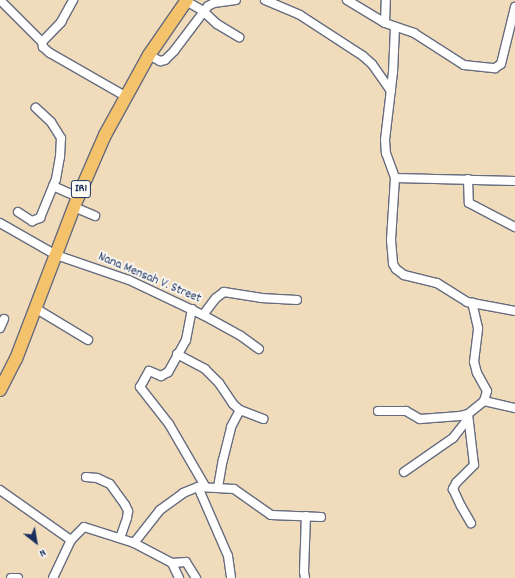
<!DOCTYPE html>
<html>
<head>
<meta charset="utf-8">
<style>
  body { margin:0 }
  #map { position:relative; width:515px; height:578px; overflow:hidden; background:#f0dcbb; font-family:Dekko,sans-serif }
  div>[style] { position:absolute }
  .roads { filter:drop-shadow(1px 0 #666c7f) drop-shadow(-1px 0 #666c7f) drop-shadow(0 1px #666c7f) drop-shadow(0 -1px #666c7f) }
  .minor>* { height:8px; margin:-4px; padding:0 4px; transform-origin:4px; border-radius:4px; background:#fff }
  .primary>* { height:12px; margin:-6px; padding:0 6px; transform-origin:6px; border-radius:6px; background:#f4c26a }
  span { translate:-50% -50%; white-space:nowrap; text-align:center; line-height:1.15; -webkit-text-stroke:3.5px #fdfcf7; paint-order:stroke }
  .shield-label span { padding:1px 3px; background:#fdfcf7; border:1px solid; border-radius:3px; -webkit-text-stroke-width:0 }
  .shield-label { font-size:12px; color:#1b2f5e; font-weight:700 }
  .street-label { font-size:13px; color:#1b2f5e }
  .north { position:absolute; left:16px; top:522px; width:40px; height:40px; -webkit-text-stroke:3px #fdfcf7; paint-order:stroke; rotate:149deg; font-size:11px; font-weight:700; line-height:16px; text-align:center; color:#1b2f5e }
  .north::after { content:''; display:block; margin:auto; width:14px; height:18px; background:#1b2f5e; clip-path:polygon(50% 0,100% 100%,50% 72%,0 100%) }
</style>
</head>
<body>
<div id="map">
  <div class="roads">
    <div class="minor">
      <div style="left:0;top:0;width:59px;rotate:45deg"></div>
      <div style="left:42px;top:42px;width:5px;rotate:79deg"></div>
      <div style="left:43px;top:47px;width:9px;rotate:41deg"></div>
      <div style="left:50px;top:53px;width:86px;rotate:29.8deg"></div>
      <div style="left:265px;top:0;width:38px;rotate:23deg"></div>
      <div style="left:300px;top:15px;width:75px;rotate:33.1deg"></div>
      <div style="left:363px;top:56px;width:12px;rotate:42deg"></div>
      <div style="left:372px;top:64px;width:33px;rotate:55deg"></div>
      <div style="left:347px;top:0;width:44px;rotate:31.2deg"></div>
      <div style="left:385px;top:23px;width:31px;rotate:19deg"></div>
      <div style="left:414px;top:33px;width:59px;rotate:32.6deg"></div>
      <div style="left:464px;top:65px;width:31px;rotate:6deg"></div>
      <div style="left:495px;top:68px;width:7px;rotate:-34deg"></div>
      <div style="left:501px;top:64px;width:59px;rotate:-76.2deg"></div>
      <div style="left:186px;top:1px;width:20px;rotate:30deg"></div>
      <div style="left:203px;top:11px;width:19px;rotate:43deg"></div>
      <div style="left:217px;top:24px;width:26px;rotate:31deg"></div>
      <div style="left:385px;top:23px;width:23px;rotate:-88deg"></div>
      <div style="left:395px;top:27px;width:45px;rotate:92.5deg"></div>
      <div style="left:393px;top:72px;width:68px;rotate:96.7deg"></div>
      <div style="left:385px;top:140px;width:13px;rotate:86deg"></div>
      <div style="left:386px;top:153px;width:27px;rotate:70deg"></div>
      <div style="left:395px;top:178px;width:120px;rotate:1.4deg"></div>
      <div style="left:42px;top:42px;width:28px;rotate:-46deg"></div>
      <div style="left:61px;top:22px;width:25px;rotate:-61deg"></div>
      <div style="left:149px;top:55px;width:13px;rotate:29deg"></div>
      <div style="left:160px;top:61px;width:5px;rotate:-11deg"></div>
      <div style="left:165px;top:60px;width:13px;rotate:-45deg"></div>
      <div style="left:174px;top:51px;width:56px;rotate:-52.9deg"></div>
      <div style="left:208px;top:6px;width:7px;rotate:-27deg"></div>
      <div style="left:214px;top:3px;width:22px;rotate:-8deg"></div>
      <div style="left:395px;top:178px;width:62px;rotate:93.7deg"></div>
      <div style="left:391px;top:240px;width:24px;rotate:85deg"></div>
      <div style="left:393px;top:264px;width:6px;rotate:59deg"></div>
      <div style="left:396px;top:269px;width:10px;rotate:37deg"></div>
      <div style="left:404px;top:275px;width:34px;rotate:14deg"></div>
      <div style="left:437px;top:283px;width:36px;rotate:32deg"></div>
      <div style="left:467px;top:302px;width:49px;rotate:10.6deg"></div>
      <div style="left:468px;top:179px;width:24px;rotate:88deg"></div>
      <div style="left:469px;top:203px;width:52px;rotate:27.6deg"></div>
      <div style="left:53px;top:186px;width:27px;rotate:24deg"></div>
      <div style="left:74px;top:207px;width:23px;rotate:23deg"></div>
      <div style="left:18px;top:212px;width:17px;rotate:33deg"></div>
      <div style="left:32px;top:221px;width:9px;rotate:-21deg"></div>
      <div style="left:40px;top:218px;width:42px;rotate:-67.7deg"></div>
      <div style="left:56px;top:179px;width:22px;rotate:-80deg"></div>
      <div style="left:60px;top:157px;width:19px;rotate:-87deg"></div>
      <div style="left:61px;top:138px;width:19px;rotate:-122deg"></div>
      <div style="left:51px;top:122px;width:21px;rotate:-137deg"></div>
      <div style="left:0;top:223px;width:64px;rotate:29.7deg"></div>
      <div style="left:56px;top:255px;width:77px;rotate:18.9deg"></div>
      <div style="left:129px;top:280px;width:82px;rotate:25.3deg"></div>
      <div style="left:203px;top:315px;width:21px;rotate:-53deg"></div>
      <div style="left:216px;top:298px;width:10px;rotate:-37deg"></div>
      <div style="left:224px;top:292px;width:37px;rotate:9deg"></div>
      <div style="left:261px;top:298px;width:36px;rotate:3deg"></div>
      <div style="left:35px;top:308px;width:62px;rotate:31.1deg"></div>
      <div style="left:192px;top:309px;width:32px;rotate:101deg"></div>
      <div style="left:186px;top:340px;width:37px;rotate:119deg"></div>
      <div style="left:168px;top:372px;width:8px;rotate:150deg"></div>
      <div style="left:161px;top:376px;width:13px;rotate:-157deg"></div>
      <div style="left:149px;top:371px;width:18px;rotate:119deg"></div>
      <div style="left:140px;top:387px;width:47px;rotate:51.9deg"></div>
      <div style="left:169px;top:424px;width:72px;rotate:59.9deg"></div>
      <div style="left:203px;top:315px;width:43px;rotate:28.9deg"></div>
      <div style="left:241px;top:336px;width:22px;rotate:36deg"></div>
      <div style="left:0;top:328px;width:10px;rotate:-66deg"></div>
      <div style="left:177px;top:354px;width:32px;rotate:28deg"></div>
      <div style="left:205px;top:369px;width:20px;rotate:45deg"></div>
      <div style="left:219px;top:383px;width:25px;rotate:56deg"></div>
      <div style="left:233px;top:404px;width:9px;rotate:41deg"></div>
      <div style="left:240px;top:410px;width:25px;rotate:21deg"></div>
      <div style="left:484px;top:401px;width:32px;rotate:13deg"></div>
      <div style="left:378px;top:411px;width:28px"></div>
      <div style="left:406px;top:411px;width:16px;rotate:30deg"></div>
      <div style="left:420px;top:419px;width:40px;rotate:-4.3deg"></div>
      <div style="left:460px;top:416px;width:8px;rotate:-14deg"></div>
      <div style="left:468px;top:414px;width:21px;rotate:-39deg"></div>
      <div style="left:484px;top:401px;width:10px;rotate:-73deg"></div>
      <div style="left:487px;top:391px;width:21px;rotate:-119deg"></div>
      <div style="left:477px;top:373px;width:11px;rotate:-105deg"></div>
      <div style="left:474px;top:362px;width:34px;rotate:-83deg"></div>
      <div style="left:478px;top:328px;width:26px;rotate:-103deg"></div>
      <div style="left:468px;top:414px;width:51px;rotate:83.3deg"></div>
      <div style="left:474px;top:465px;width:25px;rotate:135deg"></div>
      <div style="left:456px;top:483px;width:7px;rotate:117deg"></div>
      <div style="left:453px;top:489px;width:19px;rotate:65deg"></div>
      <div style="left:461px;top:506px;width:20px;rotate:60deg"></div>
      <div style="left:404px;top:472px;width:60px;rotate:-34.8deg"></div>
      <div style="left:453px;top:438px;width:24px;rotate:-52deg"></div>
      <div style="left:86px;top:477px;width:11px;rotate:5deg"></div>
      <div style="left:97px;top:478px;width:14px;rotate:25deg"></div>
      <div style="left:110px;top:484px;width:26px;rotate:54deg"></div>
      <div style="left:125px;top:505px;width:7px;rotate:63deg"></div>
      <div style="left:128px;top:511px;width:7px;rotate:98deg"></div>
      <div style="left:127px;top:518px;width:21px;rotate:109deg"></div>
      <div style="left:198px;top:487px;width:75px;rotate:66.5deg"></div>
      <div style="left:228px;top:556px;width:22px;rotate:82deg"></div>
      <div style="left:218px;top:487px;width:27px;rotate:-80deg"></div>
      <div style="left:223px;top:460px;width:34px;rotate:-76deg"></div>
      <div style="left:231px;top:427px;width:19px;rotate:-62deg"></div>
      <div style="left:0;top:490px;width:87px;rotate:35.2deg"></div>
      <div style="left:134px;top:543px;width:42px;rotate:-51.8deg"></div>
      <div style="left:160px;top:510px;width:29px;rotate:-36deg"></div>
      <div style="left:183px;top:493px;width:16px;rotate:-22deg"></div>
      <div style="left:198px;top:487px;width:36px;rotate:3deg"></div>
      <div style="left:234px;top:489px;width:45px;rotate:35.1deg"></div>
      <div style="left:271px;top:515px;width:50px;rotate:2.3deg"></div>
      <div style="left:172px;top:563px;width:17px;rotate:65deg"></div>
      <div style="left:11px;top:578px;width:7px"></div>
      <div style="left:53px;top:578px;width:42px;rotate:-64.7deg"></div>
      <div style="left:71px;top:540px;width:18px;rotate:-45deg"></div>
      <div style="left:84px;top:527px;width:52px;rotate:17.7deg"></div>
      <div style="left:134px;top:543px;width:43px;rotate:27.8deg"></div>
      <div style="left:172px;top:563px;width:14px;rotate:-4deg"></div>
      <div style="left:186px;top:562px;width:19px;rotate:58deg"></div>
      <div style="left:305px;top:578px;width:6px;rotate:-99deg"></div>
      <div style="left:304px;top:572px;width:56px;rotate:-88deg"></div>
    </div>
    <div class="primary">
      <div style="left:0;top:390px;width:35px;rotate:-63deg"></div>
      <div style="left:16px;top:359px;width:173px;rotate:-69.1deg"></div>
      <div style="left:78px;top:197px;width:68px;rotate:-66.5deg"></div>
      <div style="left:105px;top:135px;width:91px;rotate:-61.2deg"></div>
      <div style="left:149px;top:55px;width:67px;rotate:-55.4deg"></div>
    </div>
  </div>
  <div class="shield-label">
    <span style="left:81px;top:189px">IR1</span>
  </div>
  <div class="street-label">
    <span style="left:149px;top:279px;rotate:23deg">Nana Mensah V. Street</span>
  </div>
  <div class="north">N</div>
</div>
</body>
</html>
